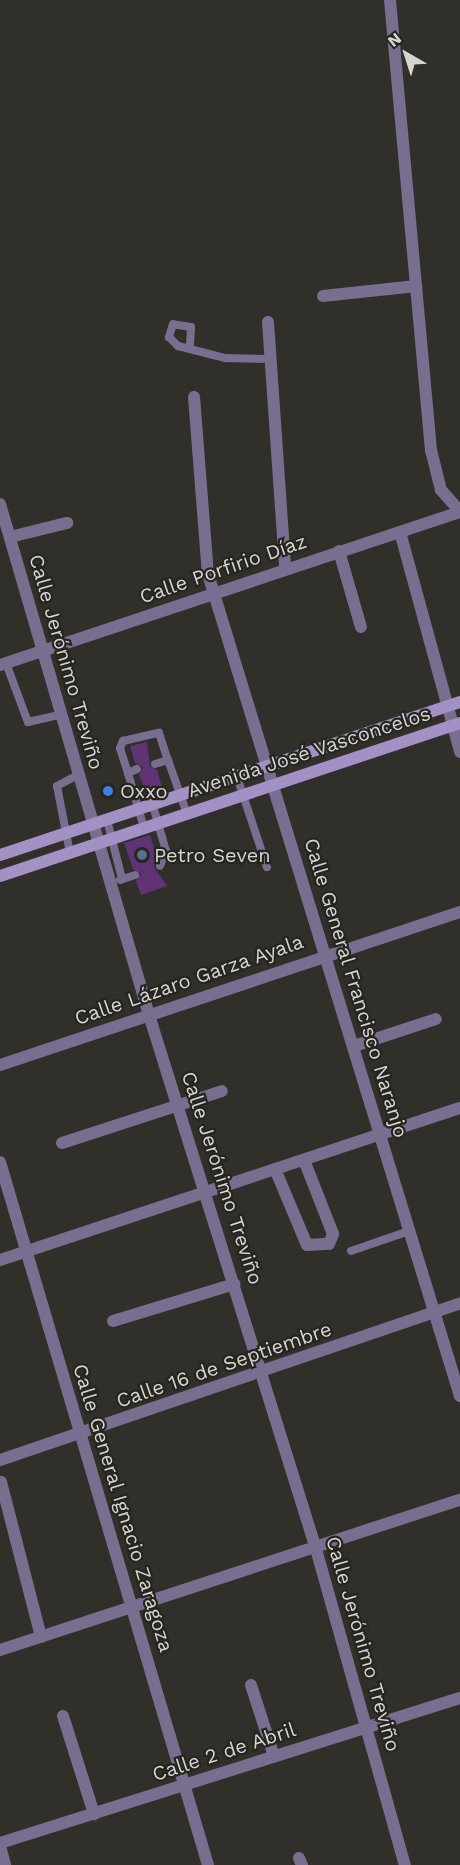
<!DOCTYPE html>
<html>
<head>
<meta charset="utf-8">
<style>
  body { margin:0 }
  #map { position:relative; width:460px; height:1865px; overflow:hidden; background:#312f2a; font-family:"Work Sans",sans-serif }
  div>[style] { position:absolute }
  .building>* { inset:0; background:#603374 }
  .service>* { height:8px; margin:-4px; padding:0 4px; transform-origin:4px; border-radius:4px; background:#796e8f }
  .minor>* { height:12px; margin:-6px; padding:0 6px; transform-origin:6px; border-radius:6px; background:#796e8f }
  .secondary>* { height:12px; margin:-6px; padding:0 6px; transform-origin:6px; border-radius:6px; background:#a391c6 }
  .dots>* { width:16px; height:16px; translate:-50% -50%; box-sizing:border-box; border:3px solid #272520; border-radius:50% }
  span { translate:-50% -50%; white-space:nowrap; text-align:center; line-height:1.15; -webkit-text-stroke:4.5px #272520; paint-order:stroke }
  .street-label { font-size:20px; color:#d6d5d2 }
  .poi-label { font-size:20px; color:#d6d5d2 }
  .left { translate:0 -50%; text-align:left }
  .north { position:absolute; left:376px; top:24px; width:60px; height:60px; -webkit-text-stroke:4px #272520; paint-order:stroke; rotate:321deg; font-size:16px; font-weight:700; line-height:24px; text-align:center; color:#d6d5d2 }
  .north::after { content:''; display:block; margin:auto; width:21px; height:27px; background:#d6d5d2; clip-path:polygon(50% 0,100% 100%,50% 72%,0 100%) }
</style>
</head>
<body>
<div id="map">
  <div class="building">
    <div style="clip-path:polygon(147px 742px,150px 766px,157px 770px,162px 787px,146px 792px,139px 775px,143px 767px,135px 763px,130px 746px)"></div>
    <div style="clip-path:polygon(150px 835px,157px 857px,154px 867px,167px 886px,141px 895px,136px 881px,141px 874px,133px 869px,124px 843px)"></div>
  </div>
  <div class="service">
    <div style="left:190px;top:346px;width:19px;rotate:-87deg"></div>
    <div style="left:191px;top:327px;width:18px;rotate:-171deg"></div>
    <div style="left:173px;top:324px;width:14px;rotate:107deg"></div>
    <div style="left:169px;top:337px;width:13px;rotate:45deg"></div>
    <div style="left:178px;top:346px;width:49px;rotate:14.3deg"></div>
    <div style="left:225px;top:358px;width:44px;rotate:1.3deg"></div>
    <div style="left:6px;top:663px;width:63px;rotate:69.6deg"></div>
    <div style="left:28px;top:722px;width:31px;rotate:-13deg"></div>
    <div style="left:155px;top:764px;width:14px;rotate:-17deg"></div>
    <div style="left:168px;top:760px;width:57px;rotate:70.6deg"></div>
    <div style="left:137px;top:769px;width:10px;rotate:156deg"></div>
    <div style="left:128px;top:773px;width:57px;rotate:73.8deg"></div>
    <div style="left:128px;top:773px;width:26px;rotate:-108deg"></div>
    <div style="left:120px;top:748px;width:8px;rotate:-67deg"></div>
    <div style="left:123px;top:741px;width:37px;rotate:-13deg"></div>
    <div style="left:159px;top:733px;width:28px;rotate:72deg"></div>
    <div style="left:237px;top:777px;width:95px;rotate:71.6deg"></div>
    <div style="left:153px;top:806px;width:47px;rotate:73.9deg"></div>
    <div style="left:166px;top:851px;width:16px;rotate:112deg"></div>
    <div style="left:107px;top:820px;width:61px;rotate:75.7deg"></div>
    <div style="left:70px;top:853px;width:68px;rotate:-101deg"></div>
    <div style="left:57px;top:786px;width:24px;rotate:-28deg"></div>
    <div style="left:120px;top:880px;width:16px;rotate:-18deg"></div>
    <div style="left:351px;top:1251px;width:61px;rotate:-19deg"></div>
  </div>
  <div class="minor">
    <div style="left:390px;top:0;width:452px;rotate:84.8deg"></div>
    <div style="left:431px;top:450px;width:41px;rotate:76deg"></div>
    <div style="left:441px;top:490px;width:28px;rotate:48deg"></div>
    <div style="left:323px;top:296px;width:94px;rotate:-6.1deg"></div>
    <div style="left:268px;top:322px;width:247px;rotate:86deg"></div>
    <div style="left:194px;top:397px;width:178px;rotate:85.5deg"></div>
    <div style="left:208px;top:574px;width:860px;rotate:72.96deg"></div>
    <div style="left:0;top:504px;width:532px;rotate:73.74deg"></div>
    <div style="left:149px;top:1015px;width:560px;rotate:72.63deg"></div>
    <div style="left:316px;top:1549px;width:328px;rotate:74.3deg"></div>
    <div style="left:400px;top:532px;width:228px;rotate:74.7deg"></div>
    <div style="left:10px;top:537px;width:59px;rotate:-13.8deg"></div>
    <div style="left:339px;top:551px;width:79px;rotate:73.9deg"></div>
    <div style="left:0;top:665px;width:485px;rotate:-18.4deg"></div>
    <div style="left:354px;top:1046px;width:86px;rotate:-18.2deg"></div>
    <div style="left:0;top:1065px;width:485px;rotate:-18.4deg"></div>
    <div style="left:62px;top:1143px;width:168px;rotate:-18deg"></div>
    <div style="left:0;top:1162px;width:733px;rotate:73.52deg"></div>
    <div style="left:275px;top:1169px;width:82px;rotate:67.2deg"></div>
    <div style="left:307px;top:1245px;width:22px;rotate:-3deg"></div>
    <div style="left:329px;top:1244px;width:11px;rotate:-68deg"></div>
    <div style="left:333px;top:1234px;width:79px;rotate:-111.4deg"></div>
    <div style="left:0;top:1260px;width:484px;rotate:-18.3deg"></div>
    <div style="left:113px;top:1321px;width:127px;rotate:-16.9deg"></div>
    <div style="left:0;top:1460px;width:486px;rotate:-18.8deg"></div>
    <div style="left:1px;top:1482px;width:160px;rotate:75.5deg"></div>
    <div style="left:0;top:1650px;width:484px;rotate:-18.1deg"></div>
    <div style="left:251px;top:1685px;width:75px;rotate:72.1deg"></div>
    <div style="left:63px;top:1716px;width:103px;rotate:72.4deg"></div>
    <div style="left:0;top:1843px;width:482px;rotate:-17.5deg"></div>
    <div style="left:0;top:1846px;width:20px;rotate:75deg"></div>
    <div style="left:299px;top:1858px;width:8px;rotate:67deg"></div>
  </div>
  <div class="secondary">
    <div style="left:0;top:855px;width:485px;rotate:-18.4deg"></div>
    <div style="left:0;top:876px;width:485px;rotate:-18.4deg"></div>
  </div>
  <div class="dots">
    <div style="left:108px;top:791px;background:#3f7fe0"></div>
    <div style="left:142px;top:855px;background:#5c6f8a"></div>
  </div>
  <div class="street-label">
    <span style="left:223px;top:569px;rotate:-19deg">Calle Porfirio Díaz</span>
    <span style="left:66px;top:662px;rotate:74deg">Calle Jerónimo Treviño</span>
    <span style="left:309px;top:752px;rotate:-18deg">Avenida José Vasconcelos</span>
    <span style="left:189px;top:980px;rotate:-19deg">Calle Lázaro Garza Ayala</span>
    <span style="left:356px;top:988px;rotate:73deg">Calle General Francisco Naranjo</span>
    <span style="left:222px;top:1178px;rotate:72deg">Calle Jerónimo Treviño</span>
    <span style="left:224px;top:1365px;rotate:-19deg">Calle 16 de Septiembre</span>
    <span style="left:123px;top:1508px;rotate:73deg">Calle General Ignacio Zaragoza</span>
    <span style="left:363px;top:1644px;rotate:74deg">Calle Jerónimo Treviño</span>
    <span style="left:224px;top:1752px;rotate:-18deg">Calle 2 de Abril</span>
  </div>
  <div class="poi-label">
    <span class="left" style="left:120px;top:791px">Oxxo</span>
    <span class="left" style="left:154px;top:855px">Petro Seven</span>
  </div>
  <div class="north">N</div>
</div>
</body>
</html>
